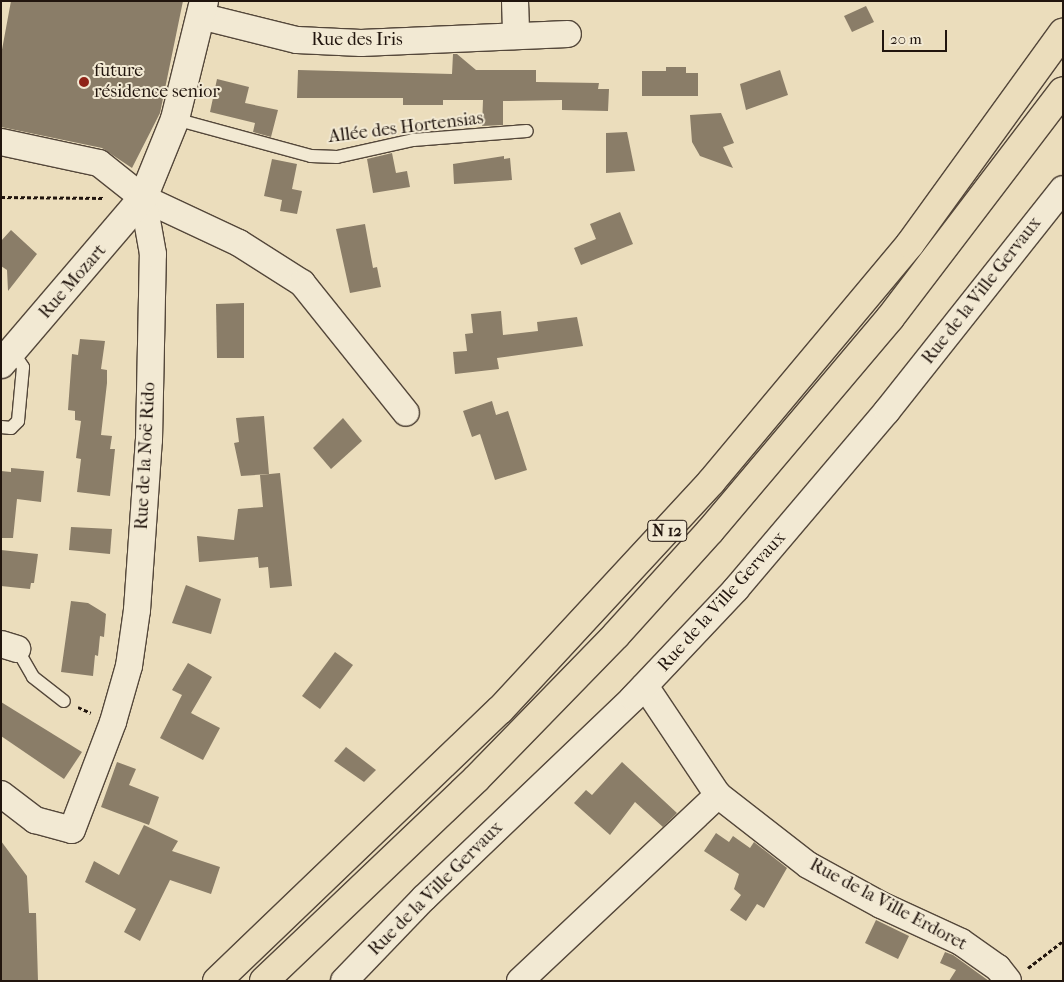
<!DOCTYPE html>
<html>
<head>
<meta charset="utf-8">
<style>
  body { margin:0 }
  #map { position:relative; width:1064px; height:982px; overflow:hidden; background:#ebddbc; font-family:"IM FELL French Canon",serif }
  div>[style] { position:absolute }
  .building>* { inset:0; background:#8a7d68 }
  .path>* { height:3px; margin-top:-1.5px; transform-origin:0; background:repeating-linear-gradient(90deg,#21150e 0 4px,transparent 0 6.5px) }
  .roads { filter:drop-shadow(1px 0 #54473a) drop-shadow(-1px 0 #54473a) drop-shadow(0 1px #54473a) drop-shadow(0 -1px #54473a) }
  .service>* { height:12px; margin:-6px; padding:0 6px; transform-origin:6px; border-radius:6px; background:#f2e9d3 }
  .minor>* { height:26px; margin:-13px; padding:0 13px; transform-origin:13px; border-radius:13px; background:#f2e9d3 }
  .tertiary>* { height:28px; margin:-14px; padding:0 14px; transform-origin:14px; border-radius:14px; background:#f2e9d3 }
  .trunk>* { height:28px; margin:-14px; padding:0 14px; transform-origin:14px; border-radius:14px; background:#ebddbc }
  .dots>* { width:14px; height:14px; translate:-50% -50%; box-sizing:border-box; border:2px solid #f2e9d3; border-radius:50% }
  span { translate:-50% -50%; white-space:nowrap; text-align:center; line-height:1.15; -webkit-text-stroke:4px #f2e9d3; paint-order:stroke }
  .shield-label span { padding:1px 4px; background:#f2e9d3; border:1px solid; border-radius:4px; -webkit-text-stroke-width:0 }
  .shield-label { font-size:16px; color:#21150e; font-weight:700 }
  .street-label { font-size:18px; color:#21150e }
  .poi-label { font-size:18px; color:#21150e }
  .left { translate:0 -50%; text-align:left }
  .frame { position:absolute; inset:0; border:2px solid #21150e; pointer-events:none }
  .scale { position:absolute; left:882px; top:30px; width:65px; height:22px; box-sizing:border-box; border:2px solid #21150e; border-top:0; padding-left:6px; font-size:15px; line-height:18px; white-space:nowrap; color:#21150e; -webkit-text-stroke:4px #f2e9d3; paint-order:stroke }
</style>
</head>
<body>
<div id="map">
  <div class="building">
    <div style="clip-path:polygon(11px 1px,183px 1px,160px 113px,132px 168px,102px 148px,1px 127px,1px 55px)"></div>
    <div style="clip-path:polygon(866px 6px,874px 22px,852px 32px,844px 16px)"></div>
    <div style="clip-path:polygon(453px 54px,457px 54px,476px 70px,536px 70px,536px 82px,599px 83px,598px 89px,609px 89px,608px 111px,562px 110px,562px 100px,503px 101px,503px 125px,482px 126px,483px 100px,443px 100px,443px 105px,403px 105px,403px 98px,297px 98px,298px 70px,452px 74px)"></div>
    <div style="clip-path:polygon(666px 67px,686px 67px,686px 73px,698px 73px,698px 96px,642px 96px,642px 71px,666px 71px)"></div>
    <div style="clip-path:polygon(780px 70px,788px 95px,746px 110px,740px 84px)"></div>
    <div style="clip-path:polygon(217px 79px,249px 87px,245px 103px,278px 110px,271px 137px,253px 132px,255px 123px,210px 112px)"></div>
    <div style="clip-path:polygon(721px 113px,734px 143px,723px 147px,733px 168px,700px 156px,692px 142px,690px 115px)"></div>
    <div style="clip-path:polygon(627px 132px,635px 171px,606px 173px,606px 133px)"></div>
    <div style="clip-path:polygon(392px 153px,396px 173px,407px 171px,410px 187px,373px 193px,367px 159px)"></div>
    <div style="clip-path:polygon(504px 156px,504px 159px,510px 158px,512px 180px,454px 184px,453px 164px)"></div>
    <div style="clip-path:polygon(272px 159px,297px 164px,292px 189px,302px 191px,297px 214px,280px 211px,282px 200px,264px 196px)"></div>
    <div style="clip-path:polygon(620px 212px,633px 244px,581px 265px,574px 248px,596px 239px,590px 224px)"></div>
    <div style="clip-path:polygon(365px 224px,373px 268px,377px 267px,381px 287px,350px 293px,336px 229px)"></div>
    <div style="clip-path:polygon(11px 230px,37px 254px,8px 291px,7px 270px,1px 266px,1px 241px)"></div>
    <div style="clip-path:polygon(244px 303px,244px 358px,217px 358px,216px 304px)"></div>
    <div style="clip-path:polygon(501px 311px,503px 335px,538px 331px,537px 322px,577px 317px,583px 346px,497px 358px,499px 369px,455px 374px,453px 352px,467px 351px,465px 334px,473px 333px,471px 314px)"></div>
    <div style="clip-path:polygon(80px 339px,105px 341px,101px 369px,107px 370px,107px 383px,101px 435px,112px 436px,110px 449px,115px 449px,110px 496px,77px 492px,81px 459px,76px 458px,81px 421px,75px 420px,75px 411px,68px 410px,72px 354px,78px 355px)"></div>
    <div style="clip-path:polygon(492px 401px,496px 415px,508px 411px,527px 470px,495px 480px,480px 434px,472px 437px,463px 411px)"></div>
    <div style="clip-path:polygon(264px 416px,269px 474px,241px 476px,234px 443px,239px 442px,236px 418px)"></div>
    <div style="clip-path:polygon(343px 418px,362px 441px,331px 469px,313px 448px)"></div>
    <div style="clip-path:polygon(11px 468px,44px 471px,41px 502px,17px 499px,13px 538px,1px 538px,1px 471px,11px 472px)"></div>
    <div style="clip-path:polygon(280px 473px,292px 586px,270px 588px,268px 567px,259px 568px,258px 557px,199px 562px,197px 536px,234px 540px,238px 509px,263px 507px,260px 475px)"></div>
    <div style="clip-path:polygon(71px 527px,112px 529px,110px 554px,69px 550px)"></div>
    <div style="clip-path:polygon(1px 550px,38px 554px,34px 583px,31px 583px,30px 589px,1px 586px)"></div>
    <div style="clip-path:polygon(186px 585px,221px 599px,211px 634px,172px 623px)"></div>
    <div style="clip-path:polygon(71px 601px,88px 603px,106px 614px,104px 637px,100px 636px,98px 656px,95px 655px,93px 676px,61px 672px)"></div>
    <div style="clip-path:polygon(335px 652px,353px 665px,320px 709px,302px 696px)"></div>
    <div style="clip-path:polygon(188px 663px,212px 677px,191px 713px,220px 728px,203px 760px,160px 738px,182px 695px,172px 690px)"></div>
    <div style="clip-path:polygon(1px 702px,82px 752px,64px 779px,1px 736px)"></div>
    <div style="clip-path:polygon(346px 747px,376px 770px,364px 782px,334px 761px)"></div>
    <div style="clip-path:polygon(117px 762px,136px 769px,129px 785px,159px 797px,149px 825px,101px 807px)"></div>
    <div style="clip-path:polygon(622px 762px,677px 813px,663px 827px,635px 802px,610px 835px,574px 803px,586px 790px,592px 795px)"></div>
    <div style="clip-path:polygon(144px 825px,178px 841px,172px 851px,220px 867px,211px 894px,170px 880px,140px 941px,124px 932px,136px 909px,85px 882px,94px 861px,119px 875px)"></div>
    <div style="clip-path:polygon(716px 833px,729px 842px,733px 836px,750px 848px,754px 842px,787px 868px,764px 908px,757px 904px,746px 921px,730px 910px,741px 895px,734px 889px,739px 874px,704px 851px)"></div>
    <div style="clip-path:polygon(1px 841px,27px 876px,29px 913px,36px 913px,38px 981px,1px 981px)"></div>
    <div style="clip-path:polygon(876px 920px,909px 936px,898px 959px,865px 943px)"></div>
    <div style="clip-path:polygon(945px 952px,953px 955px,989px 981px,949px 981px,956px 970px,940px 963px)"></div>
  </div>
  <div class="path">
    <div style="left:1px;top:197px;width:104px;rotate:0.6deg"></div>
    <div style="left:78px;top:707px;width:14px;rotate:25deg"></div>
    <div style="left:1028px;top:968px;width:44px;rotate:-37.6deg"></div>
  </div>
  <div class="roads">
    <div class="service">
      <div style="left:175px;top:119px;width:141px;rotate:15.2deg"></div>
      <div style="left:311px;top:156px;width:26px;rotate:2deg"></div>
      <div style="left:337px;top:157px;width:78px;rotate:-12.6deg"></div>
      <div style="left:413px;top:140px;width:114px;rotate:-4.5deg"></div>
      <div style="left:1px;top:427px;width:10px;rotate:6deg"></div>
      <div style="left:11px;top:428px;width:10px;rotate:-45deg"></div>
      <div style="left:18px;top:421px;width:54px;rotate:-84.7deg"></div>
      <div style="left:23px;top:367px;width:18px;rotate:-124deg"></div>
      <div style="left:17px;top:649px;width:32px;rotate:60deg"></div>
      <div style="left:33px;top:677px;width:39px;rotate:38deg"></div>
    </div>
    <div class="minor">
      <div style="left:515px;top:1px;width:35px;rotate:88deg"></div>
      <div style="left:200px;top:16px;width:100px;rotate:13.9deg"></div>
      <div style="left:297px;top:40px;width:64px;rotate:2.7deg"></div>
      <div style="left:361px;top:43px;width:207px;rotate:-2.5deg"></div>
      <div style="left:1px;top:142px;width:100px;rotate:12.1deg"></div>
      <div style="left:99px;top:163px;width:56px;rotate:38.5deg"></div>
      <div style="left:143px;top:198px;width:106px;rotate:25.1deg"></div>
      <div style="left:239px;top:243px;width:75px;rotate:32.4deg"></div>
      <div style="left:302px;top:283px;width:166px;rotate:51.3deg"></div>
      <div style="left:1px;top:644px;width:17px;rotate:17deg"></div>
      <div style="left:645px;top:686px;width:131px;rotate:56.2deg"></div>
      <div style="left:718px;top:795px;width:114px;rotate:37.9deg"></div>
      <div style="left:808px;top:865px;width:83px;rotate:28.7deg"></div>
      <div style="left:881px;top:905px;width:88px;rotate:24.8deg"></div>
      <div style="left:961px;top:942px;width:45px;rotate:35.1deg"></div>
      <div style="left:998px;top:968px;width:16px;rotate:52deg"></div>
      <div style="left:1px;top:794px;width:43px;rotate:37.4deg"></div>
      <div style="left:35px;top:820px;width:38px;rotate:15deg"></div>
      <div style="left:72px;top:830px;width:116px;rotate:-69.2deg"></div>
      <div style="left:113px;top:722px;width:58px;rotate:-74.1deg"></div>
      <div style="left:129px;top:666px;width:57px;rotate:-81.9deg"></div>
      <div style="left:137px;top:610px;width:170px;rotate:-86deg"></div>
      <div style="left:149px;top:440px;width:186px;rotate:-88.8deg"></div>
      <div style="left:153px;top:254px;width:57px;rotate:-100.1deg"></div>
      <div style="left:344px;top:981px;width:115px;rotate:-46.1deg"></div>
      <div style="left:424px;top:898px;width:289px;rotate:-43.7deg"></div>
      <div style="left:633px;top:698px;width:150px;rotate:-46.6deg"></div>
      <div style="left:736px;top:589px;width:233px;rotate:-49.7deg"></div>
      <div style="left:887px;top:411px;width:283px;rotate:-51.6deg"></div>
      <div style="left:520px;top:981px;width:272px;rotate:-43.2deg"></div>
    </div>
    <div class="tertiary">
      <div style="left:1px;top:364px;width:218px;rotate:-49.5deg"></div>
      <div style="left:143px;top:198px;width:85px;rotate:-67.9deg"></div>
      <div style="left:175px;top:119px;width:122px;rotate:-76.2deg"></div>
    </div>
    <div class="trunk">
      <div style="left:217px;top:981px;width:392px;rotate:-43.8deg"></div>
      <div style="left:500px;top:710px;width:311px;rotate:-47.2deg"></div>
      <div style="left:711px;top:482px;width:310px;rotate:-50.1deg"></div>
      <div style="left:910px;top:244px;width:261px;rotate:-54.1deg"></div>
      <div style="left:264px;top:981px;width:293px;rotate:-43.6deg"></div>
      <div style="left:476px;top:779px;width:201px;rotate:-45.8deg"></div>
      <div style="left:616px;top:635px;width:140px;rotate:-47.9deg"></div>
      <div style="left:710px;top:531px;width:279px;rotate:-49.8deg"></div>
      <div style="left:890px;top:318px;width:285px;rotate:-52.7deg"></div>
    </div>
  </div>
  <div class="dots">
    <div style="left:84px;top:82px;background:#8f2418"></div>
  </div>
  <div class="shield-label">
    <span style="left:667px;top:531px">N 12</span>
  </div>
  <div class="street-label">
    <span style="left:357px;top:40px">Rue des Iris</span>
    <span style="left:406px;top:128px;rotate:-7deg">Allée des Hortensias</span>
    <span style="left:73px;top:282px;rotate:-49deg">Rue Mozart</span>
    <span style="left:982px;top:291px;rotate:-52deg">Rue de la Ville Gervaux</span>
    <span style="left:146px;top:456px;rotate:-87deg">Rue de la Noë Rido</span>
    <span style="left:722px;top:602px;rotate:-48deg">Rue de la Ville Gervaux</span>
    <span style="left:436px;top:889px;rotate:-45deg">Rue de la Ville Gervaux</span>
    <span style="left:888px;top:905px;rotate:28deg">Rue de la Ville Erdoret</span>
  </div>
  <div class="poi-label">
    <span class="left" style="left:94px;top:82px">future<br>résidence senior</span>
  </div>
  <div class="frame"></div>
  <div class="scale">20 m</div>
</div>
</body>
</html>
